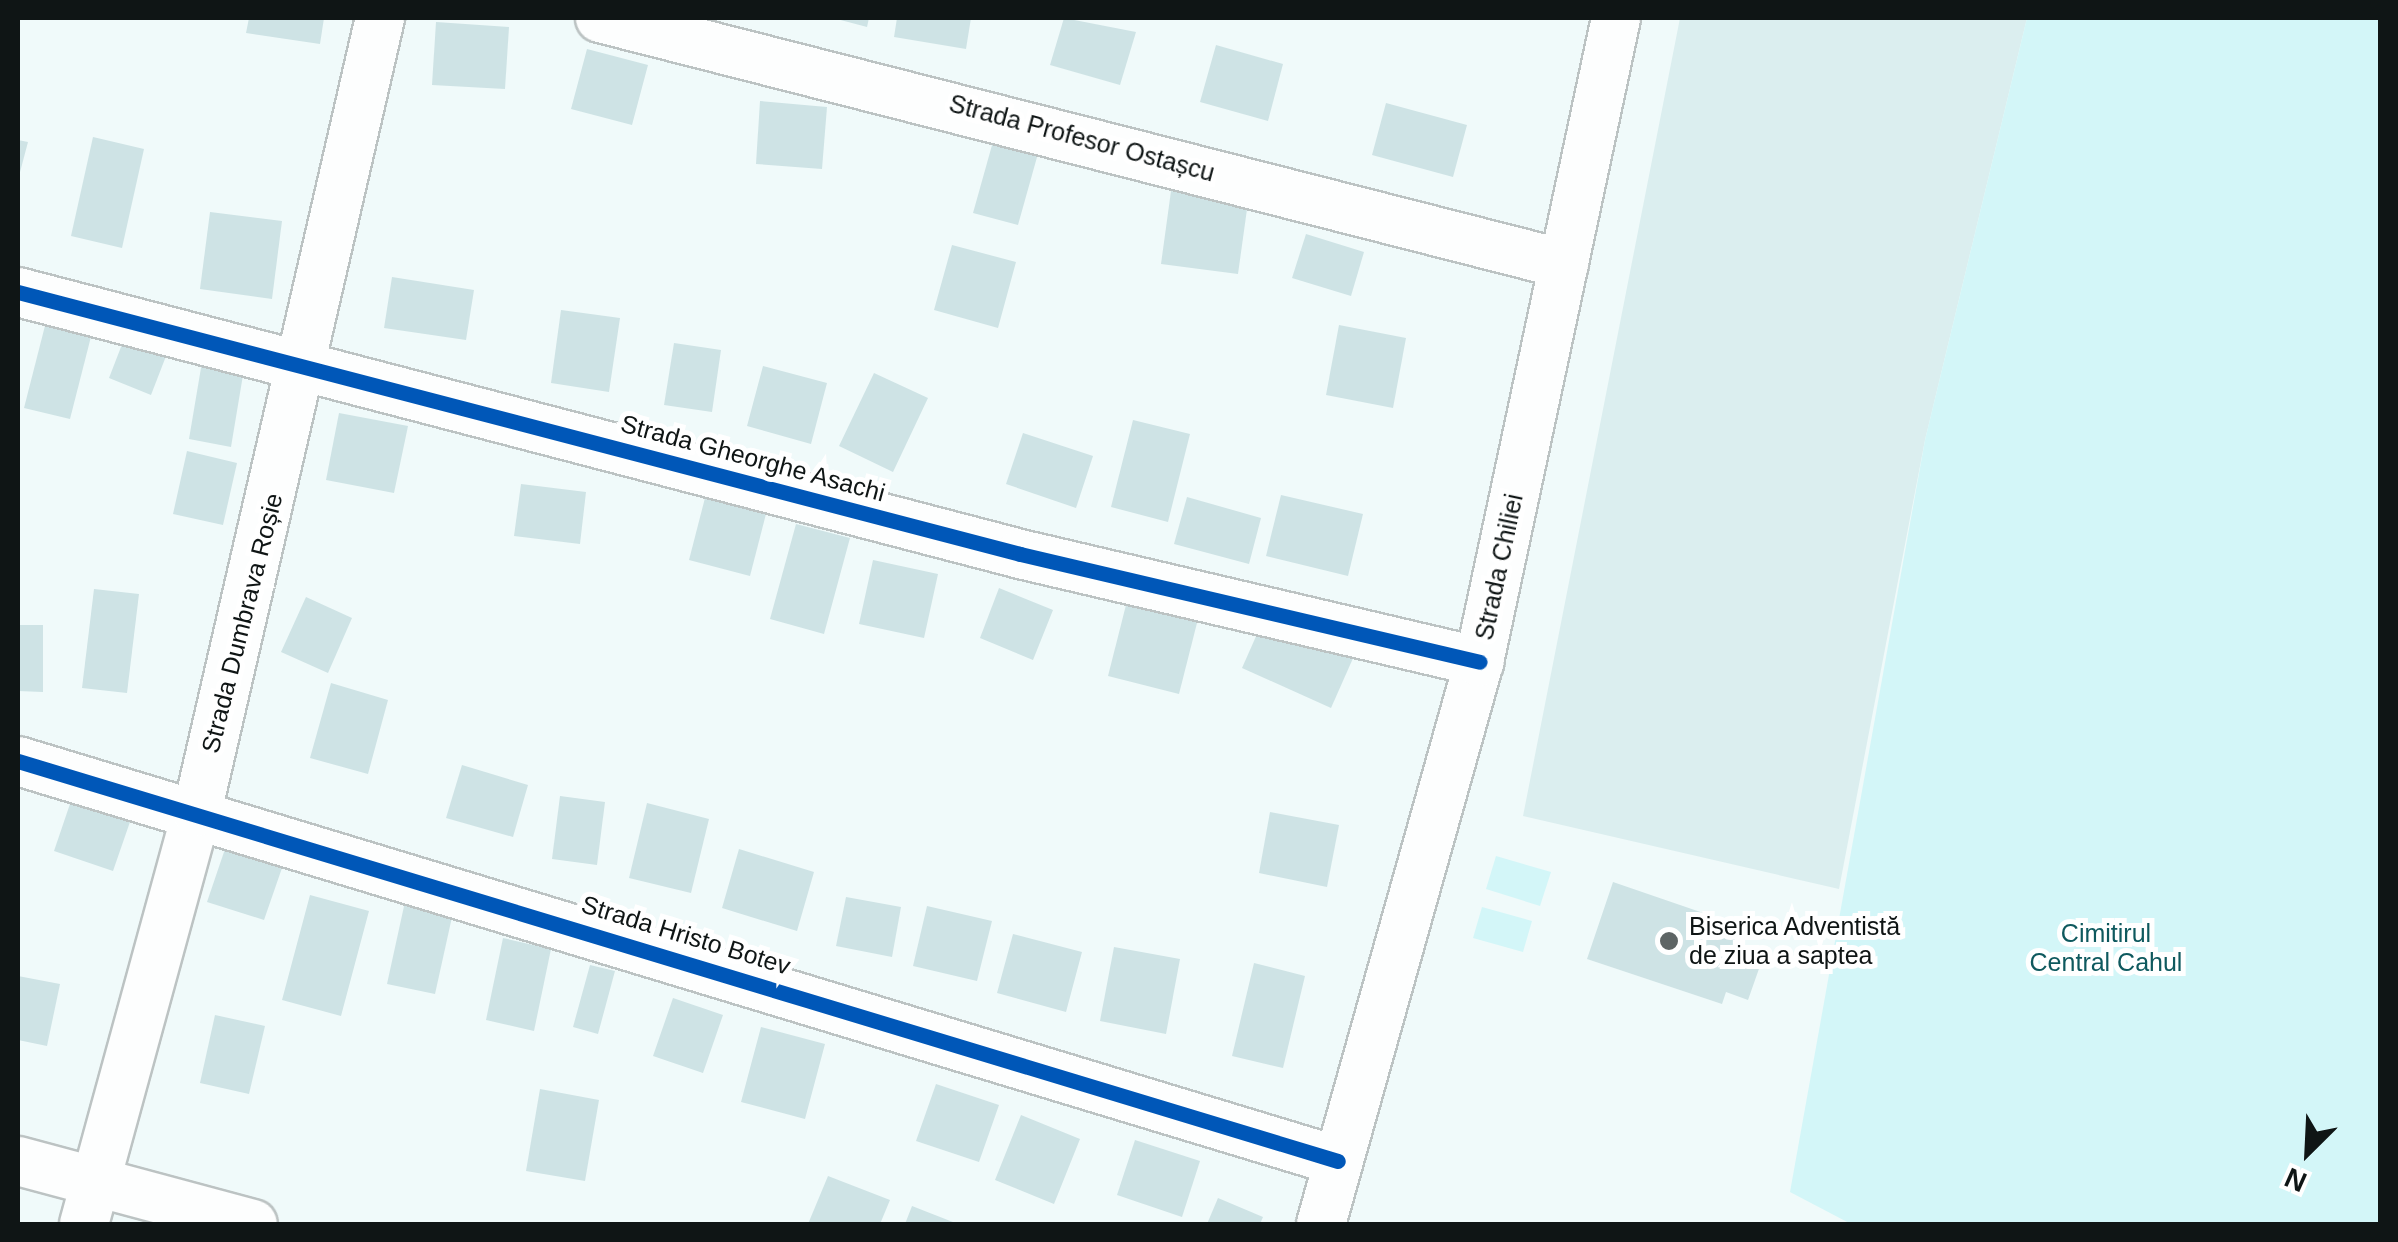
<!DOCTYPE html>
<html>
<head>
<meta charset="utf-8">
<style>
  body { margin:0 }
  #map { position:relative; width:2398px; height:1242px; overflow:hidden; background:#f0fafa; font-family:Helvetica,sans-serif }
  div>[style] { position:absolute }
  .built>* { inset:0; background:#dbeeef }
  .green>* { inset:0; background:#d3f6f8 }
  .building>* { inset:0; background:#cee3e5 }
  .roads { filter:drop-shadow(2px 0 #bcc3c3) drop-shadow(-2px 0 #bcc3c3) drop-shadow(0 2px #bcc3c3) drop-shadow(0 -2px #bcc3c3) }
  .minor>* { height:48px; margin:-24px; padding:0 24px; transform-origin:24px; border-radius:24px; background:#fdfefe }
  .cycleway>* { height:15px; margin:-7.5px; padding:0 7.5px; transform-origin:7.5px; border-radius:7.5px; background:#0057b8 }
  .dots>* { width:28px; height:28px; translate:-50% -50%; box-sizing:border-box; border:5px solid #fff; border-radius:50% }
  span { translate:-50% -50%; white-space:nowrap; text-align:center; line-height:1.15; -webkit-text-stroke:10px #fff; paint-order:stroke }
  .street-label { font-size:25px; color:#0f1515 }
  .poi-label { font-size:25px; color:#0f1515 }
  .left { translate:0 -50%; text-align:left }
  .park-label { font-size:25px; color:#0e595e }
  .frame { position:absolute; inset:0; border:20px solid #0f1515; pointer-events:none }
  .north { position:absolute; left:2258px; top:1102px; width:100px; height:100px; -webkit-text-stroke:8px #fff; paint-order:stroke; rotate:204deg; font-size:28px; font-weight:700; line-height:40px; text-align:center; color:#0f1515 }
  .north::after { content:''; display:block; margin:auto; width:35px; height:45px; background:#0f1515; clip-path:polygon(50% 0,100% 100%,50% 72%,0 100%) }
</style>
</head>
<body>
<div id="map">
  <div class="built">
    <div style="clip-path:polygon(1680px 18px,2027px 18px,1925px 440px,1839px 889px,1523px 816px)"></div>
  </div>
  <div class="green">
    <div style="clip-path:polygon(2027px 18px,2380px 18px,2380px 1224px,1851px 1224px,1790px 1192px,1925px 440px)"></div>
    <div style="clip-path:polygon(1496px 856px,1551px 872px,1540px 906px,1486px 889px)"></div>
    <div style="clip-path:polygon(1482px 907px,1532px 921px,1523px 952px,1473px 938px)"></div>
  </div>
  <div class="building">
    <div style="clip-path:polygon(249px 18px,324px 18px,320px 44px,246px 33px)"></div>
    <div style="clip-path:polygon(833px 18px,869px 18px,867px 27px)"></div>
    <div style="clip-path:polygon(897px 18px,971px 18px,966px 49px,894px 37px)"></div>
    <div style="clip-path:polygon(1064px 18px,1136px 32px,1120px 85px,1050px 65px)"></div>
    <div style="clip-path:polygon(436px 22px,509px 27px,505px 89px,432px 85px)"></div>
    <div style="clip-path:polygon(1216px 45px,1283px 64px,1268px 121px,1200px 102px)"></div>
    <div style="clip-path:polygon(587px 49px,648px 65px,632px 125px,571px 109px)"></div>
    <div style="clip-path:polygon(760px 101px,827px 107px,822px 169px,756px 164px)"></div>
    <div style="clip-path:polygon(1386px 103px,1467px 125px,1453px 177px,1372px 155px)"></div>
    <div style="clip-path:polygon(93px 137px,144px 149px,122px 248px,71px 236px)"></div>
    <div style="clip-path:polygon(994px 138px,1039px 150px,1018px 225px,973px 213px)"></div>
    <div style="clip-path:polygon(18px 140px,28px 142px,19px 176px,18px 176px)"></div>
    <div style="clip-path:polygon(1171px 191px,1248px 202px,1238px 274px,1161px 264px)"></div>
    <div style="clip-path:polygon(210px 212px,282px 221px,272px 299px,200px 289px)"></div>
    <div style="clip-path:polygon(1306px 234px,1364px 252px,1351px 296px,1292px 278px)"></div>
    <div style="clip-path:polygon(952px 245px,1016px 262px,998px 328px,934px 310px)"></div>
    <div style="clip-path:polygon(392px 277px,474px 290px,466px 340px,384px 328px)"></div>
    <div style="clip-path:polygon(49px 310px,95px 321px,70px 419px,24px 408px)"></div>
    <div style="clip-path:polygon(561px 310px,620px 318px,609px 392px,551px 383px)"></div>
    <div style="clip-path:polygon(1339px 325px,1406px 338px,1393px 408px,1326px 395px)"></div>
    <div style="clip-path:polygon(126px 334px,168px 351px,151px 395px,109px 378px)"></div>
    <div style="clip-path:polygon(674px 343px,721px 350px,712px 412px,664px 405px)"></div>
    <div style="clip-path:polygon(202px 362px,244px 369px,231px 447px,189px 439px)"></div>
    <div style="clip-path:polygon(763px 366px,827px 383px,811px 444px,747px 426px)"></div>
    <div style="clip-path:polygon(874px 373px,928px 398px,893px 472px,839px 446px)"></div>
    <div style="clip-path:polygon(339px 413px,408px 426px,394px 493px,326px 480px)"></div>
    <div style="clip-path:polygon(1133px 420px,1190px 434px,1168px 522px,1111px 507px)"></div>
    <div style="clip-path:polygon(1023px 433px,1093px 456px,1076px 508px,1006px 484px)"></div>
    <div style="clip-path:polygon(187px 451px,237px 463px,223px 525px,173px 514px)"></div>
    <div style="clip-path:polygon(521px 484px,586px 492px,580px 544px,514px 536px)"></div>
    <div style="clip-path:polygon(706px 494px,767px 510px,750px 576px,689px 560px)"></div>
    <div style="clip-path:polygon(1281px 495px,1363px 514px,1348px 576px,1266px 556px)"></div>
    <div style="clip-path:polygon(1187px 497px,1261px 518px,1249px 564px,1174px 544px)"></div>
    <div style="clip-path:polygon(796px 524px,850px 538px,824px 634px,770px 619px)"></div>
    <div style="clip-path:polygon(873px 560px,938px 574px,924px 638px,859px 624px)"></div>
    <div style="clip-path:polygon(999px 588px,1053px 610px,1033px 660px,980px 638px)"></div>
    <div style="clip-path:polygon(94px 589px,139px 594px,127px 693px,82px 688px)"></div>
    <div style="clip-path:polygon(306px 597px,352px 618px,328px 673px,281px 652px)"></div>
    <div style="clip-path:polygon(1127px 601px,1198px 619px,1179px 694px,1108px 676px)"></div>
    <div style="clip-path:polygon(1265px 616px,1354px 656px,1331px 708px,1242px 668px)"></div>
    <div style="clip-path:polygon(18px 625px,43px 625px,43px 692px,18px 691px)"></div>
    <div style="clip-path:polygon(331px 683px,388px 700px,368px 774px,310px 758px)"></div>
    <div style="clip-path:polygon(462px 765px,528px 785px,513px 837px,446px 818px)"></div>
    <div style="clip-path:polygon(560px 796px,605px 802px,597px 865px,552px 859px)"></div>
    <div style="clip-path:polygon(72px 798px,131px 819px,113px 871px,54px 851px)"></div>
    <div style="clip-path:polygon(647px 803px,709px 819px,691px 893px,629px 878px)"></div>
    <div style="clip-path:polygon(1270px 812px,1339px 825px,1327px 887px,1259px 873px)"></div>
    <div style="clip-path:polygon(225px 849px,282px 868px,264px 920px,207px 902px)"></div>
    <div style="clip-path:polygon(739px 849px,814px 872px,797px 931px,722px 908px)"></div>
    <div style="clip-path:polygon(1613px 882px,1747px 928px,1741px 955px,1761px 963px,1748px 1000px,1726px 992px,1722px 1004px,1587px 959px)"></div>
    <div style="clip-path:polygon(310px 895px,369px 911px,341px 1016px,282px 1000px)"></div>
    <div style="clip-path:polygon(406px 897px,454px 908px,435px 994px,387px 984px)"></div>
    <div style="clip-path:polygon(846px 897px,901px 907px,892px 957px,836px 946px)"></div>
    <div style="clip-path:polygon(927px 906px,992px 921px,977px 981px,913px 966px)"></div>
    <div style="clip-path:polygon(1013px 934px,1082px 952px,1066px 1012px,997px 993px)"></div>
    <div style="clip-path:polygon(503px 938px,551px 949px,534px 1031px,486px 1020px)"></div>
    <div style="clip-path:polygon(1114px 947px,1180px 959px,1166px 1034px,1100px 1021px)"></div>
    <div style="clip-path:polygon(1254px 963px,1305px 976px,1283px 1068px,1232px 1056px)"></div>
    <div style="clip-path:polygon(590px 965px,615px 971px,598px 1034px,573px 1027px)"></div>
    <div style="clip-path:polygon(18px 976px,60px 984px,47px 1046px,18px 1040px)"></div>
    <div style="clip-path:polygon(673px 998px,723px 1015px,703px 1073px,653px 1056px)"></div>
    <div style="clip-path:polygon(215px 1015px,265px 1026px,249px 1094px,200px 1083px)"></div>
    <div style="clip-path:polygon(761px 1027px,825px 1044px,805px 1119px,741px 1102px)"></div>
    <div style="clip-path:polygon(936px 1084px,999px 1105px,979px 1162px,916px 1141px)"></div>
    <div style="clip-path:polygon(540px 1089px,599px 1100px,585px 1181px,526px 1171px)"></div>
    <div style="clip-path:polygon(1021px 1115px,1080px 1139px,1054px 1204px,995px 1180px)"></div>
    <div style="clip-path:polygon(1135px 1140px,1200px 1161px,1182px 1217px,1117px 1195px)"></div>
    <div style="clip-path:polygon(828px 1176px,890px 1200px,880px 1224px,808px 1224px)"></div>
    <div style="clip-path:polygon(1218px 1198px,1263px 1217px,1260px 1224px,1207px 1224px)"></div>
    <div style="clip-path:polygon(912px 1206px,958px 1224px,905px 1224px)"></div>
  </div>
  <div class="roads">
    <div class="minor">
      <div style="left:600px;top:18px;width:995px;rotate:14.32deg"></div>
      <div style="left:18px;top:292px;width:1036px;rotate:14.65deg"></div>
      <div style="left:1020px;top:554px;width:472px;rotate:13.2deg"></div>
      <div style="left:18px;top:761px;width:1379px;rotate:16.86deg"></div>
      <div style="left:18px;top:1161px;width:243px;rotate:15deg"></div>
      <div style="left:84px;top:1224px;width:427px;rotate:-74.7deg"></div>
      <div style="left:197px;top:812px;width:815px;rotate:-77.02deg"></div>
      <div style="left:1321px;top:1224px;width:584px;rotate:-74.3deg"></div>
      <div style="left:1479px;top:662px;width:658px;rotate:-77.99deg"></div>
    </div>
  </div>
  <div class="cycleway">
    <div style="left:18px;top:292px;width:1036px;rotate:14.65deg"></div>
    <div style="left:1020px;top:554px;width:472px;rotate:13.2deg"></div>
    <div style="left:18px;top:761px;width:1379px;rotate:16.86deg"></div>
  </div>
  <div class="dots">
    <div style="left:1669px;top:941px;background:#5e6565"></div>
  </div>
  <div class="street-label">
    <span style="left:1082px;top:138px;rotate:15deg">Strada Profesor Ostașcu</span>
    <span style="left:753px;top:458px;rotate:15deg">Strada Gheorghe Asachi</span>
    <span style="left:1499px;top:567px;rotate:-78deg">Strada Chiliei</span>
    <span style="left:242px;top:623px;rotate:-76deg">Strada Dumbrava Roșie</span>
    <span style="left:686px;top:935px;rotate:17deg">Strada Hristo Botev</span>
  </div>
  <div class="poi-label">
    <span class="left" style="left:1689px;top:941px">Biserica Adventistă<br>de ziua a saptea</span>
  </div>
  <div class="park-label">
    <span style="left:2106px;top:948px">Cimitirul<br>Central Cahul</span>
  </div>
  <div class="frame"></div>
  <div class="north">N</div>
</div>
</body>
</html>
